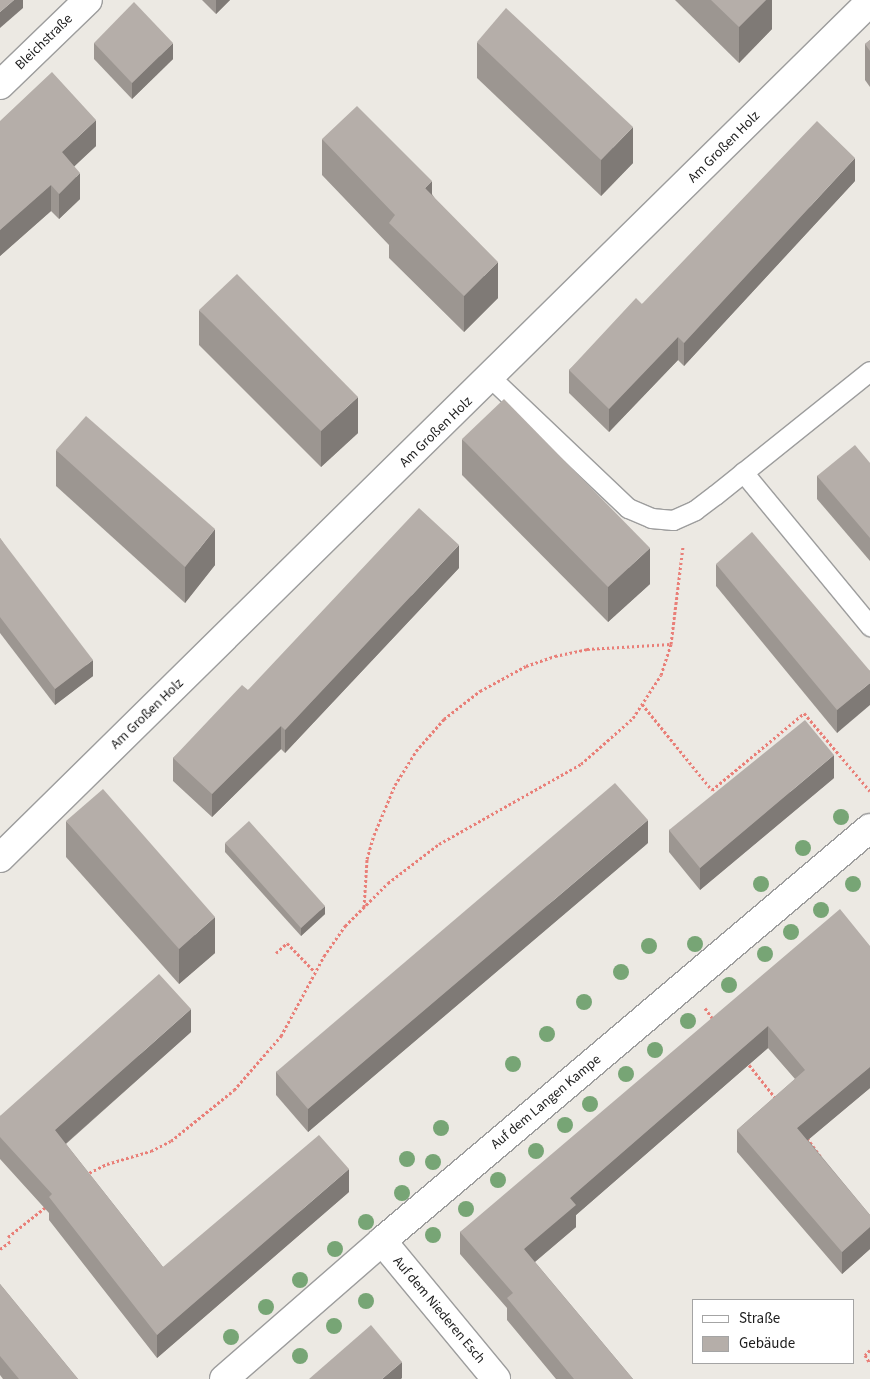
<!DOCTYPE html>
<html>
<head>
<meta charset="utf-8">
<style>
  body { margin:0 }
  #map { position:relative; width:870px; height:1379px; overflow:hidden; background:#ece9e3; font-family:"Source Sans 3",sans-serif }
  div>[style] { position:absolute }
  .path>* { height:3px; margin-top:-1.5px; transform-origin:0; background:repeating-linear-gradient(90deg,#e97f78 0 2.5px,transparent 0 5px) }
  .roads { filter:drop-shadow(1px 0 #9d9d9d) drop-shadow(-1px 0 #9d9d9d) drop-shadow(0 1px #9d9d9d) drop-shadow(0 -1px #9d9d9d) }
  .lane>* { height:19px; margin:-9.5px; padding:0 9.5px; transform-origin:9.5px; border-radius:9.5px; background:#fff }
  .street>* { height:28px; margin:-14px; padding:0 14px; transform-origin:14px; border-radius:14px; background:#fff }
  .trees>* { width:16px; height:16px; margin:-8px; border-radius:50%; background:#77a575 }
  .wall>* { inset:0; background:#9c9691 }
  .shaded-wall>* { inset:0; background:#7f7a76 }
  .building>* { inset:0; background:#b5aea9 }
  span { translate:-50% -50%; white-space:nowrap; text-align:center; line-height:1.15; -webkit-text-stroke:4px #fff; paint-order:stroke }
  .street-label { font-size:14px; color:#1c1c1c }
  .legend { position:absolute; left:692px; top:1299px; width:162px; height:65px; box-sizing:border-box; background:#fff; border:1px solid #a4a4a4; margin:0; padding:6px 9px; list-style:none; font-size:15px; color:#1c1c1c }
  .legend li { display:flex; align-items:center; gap:10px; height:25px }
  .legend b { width:25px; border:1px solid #a4a4a4 }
</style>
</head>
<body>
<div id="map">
  <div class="path">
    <div style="left:642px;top:704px;width:111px;rotate:50.9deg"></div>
    <div style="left:712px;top:790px;width:120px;rotate:-39.9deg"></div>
    <div style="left:804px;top:713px;width:102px;rotate:49.8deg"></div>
    <div style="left:364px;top:907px;width:48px;rotate:-86.4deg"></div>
    <div style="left:367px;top:859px;width:25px;rotate:-74deg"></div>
    <div style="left:374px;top:835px;width:54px;rotate:-67.2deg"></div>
    <div style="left:395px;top:785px;width:40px;rotate:-58deg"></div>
    <div style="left:416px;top:751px;width:43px;rotate:-48.8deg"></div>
    <div style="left:444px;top:719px;width:46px;rotate:-37.9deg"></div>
    <div style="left:480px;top:691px;width:52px;rotate:-28.5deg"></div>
    <div style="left:526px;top:666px;width:31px;rotate:-19deg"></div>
    <div style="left:555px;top:656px;width:33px;rotate:-12deg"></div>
    <div style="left:587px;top:649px;width:84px;rotate:-3.4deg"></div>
    <div style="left:276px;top:953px;width:15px;rotate:-42deg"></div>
    <div style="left:287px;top:943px;width:40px;rotate:46deg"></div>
    <div style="left:705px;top:1008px;width:14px;rotate:54deg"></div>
    <div style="left:746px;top:1061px;width:50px;rotate:51.5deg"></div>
    <div style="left:807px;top:1138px;width:24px;rotate:54deg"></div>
    <div style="left:85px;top:1175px;width:25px;rotate:-27deg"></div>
    <div style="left:107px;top:1164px;width:46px;rotate:-16.5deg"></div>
    <div style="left:151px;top:1151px;width:22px;rotate:-27deg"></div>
    <div style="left:171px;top:1141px;width:81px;rotate:-39deg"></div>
    <div style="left:234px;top:1090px;width:72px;rotate:-49deg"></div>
    <div style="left:281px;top:1036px;width:91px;rotate:-61.7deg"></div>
    <div style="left:324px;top:956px;width:37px;rotate:-55deg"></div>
    <div style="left:345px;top:926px;width:61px;rotate:-45deg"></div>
    <div style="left:388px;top:883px;width:64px;rotate:-37.4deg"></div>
    <div style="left:439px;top:844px;width:163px;rotate:-29.4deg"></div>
    <div style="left:581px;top:764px;width:69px;rotate:-41.5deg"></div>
    <div style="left:633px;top:718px;width:51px;rotate:-56.9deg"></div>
    <div style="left:661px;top:675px;width:33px;rotate:-72deg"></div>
    <div style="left:671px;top:644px;width:99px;rotate:-83deg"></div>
    <div style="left:8px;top:1237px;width:50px;rotate:-38.5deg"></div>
    <div style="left:0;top:1249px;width:14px;rotate:-36deg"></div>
    <div style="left:870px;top:1350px;width:7px;rotate:135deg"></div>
    <div style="left:865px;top:1355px;width:9px;rotate:58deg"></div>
  </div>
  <div class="roads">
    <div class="lane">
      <div style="left:491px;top:378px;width:189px;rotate:43.5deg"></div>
      <div style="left:628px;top:508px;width:25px;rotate:23deg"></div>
      <div style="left:651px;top:518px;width:22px;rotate:5deg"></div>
      <div style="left:673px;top:520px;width:24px;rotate:-24deg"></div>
      <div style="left:695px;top:510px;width:25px;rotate:-37deg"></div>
      <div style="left:715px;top:495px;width:198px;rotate:-38.7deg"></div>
      <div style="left:743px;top:472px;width:200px;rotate:50.5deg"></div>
    </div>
    <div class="street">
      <div style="left:0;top:85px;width:122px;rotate:-44deg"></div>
      <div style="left:0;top:858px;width:1221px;rotate:-44.54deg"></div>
      <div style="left:382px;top:1241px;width:179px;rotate:50.4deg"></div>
      <div style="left:224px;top:1379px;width:210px;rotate:-41.1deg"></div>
      <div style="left:382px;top:1241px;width:639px;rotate:-40.24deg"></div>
    </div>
  </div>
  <div class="trees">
    <div style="left:841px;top:817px"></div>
    <div style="left:803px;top:848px"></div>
    <div style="left:761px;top:884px"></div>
    <div style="left:853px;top:884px"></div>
    <div style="left:821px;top:910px"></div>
    <div style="left:791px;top:932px"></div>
    <div style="left:695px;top:944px"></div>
    <div style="left:649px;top:946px"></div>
    <div style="left:765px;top:954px"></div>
    <div style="left:621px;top:972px"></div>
    <div style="left:729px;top:985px"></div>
    <div style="left:584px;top:1002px"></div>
    <div style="left:688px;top:1021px"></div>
    <div style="left:547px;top:1034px"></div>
    <div style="left:655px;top:1050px"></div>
    <div style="left:513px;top:1064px"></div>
    <div style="left:626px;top:1074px"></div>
    <div style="left:590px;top:1104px"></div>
    <div style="left:565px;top:1125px"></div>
    <div style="left:441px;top:1128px"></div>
    <div style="left:536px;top:1151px"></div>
    <div style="left:407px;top:1159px"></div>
    <div style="left:433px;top:1162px"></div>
    <div style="left:498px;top:1180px"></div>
    <div style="left:402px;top:1193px"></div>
    <div style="left:466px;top:1209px"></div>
    <div style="left:366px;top:1222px"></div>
    <div style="left:433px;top:1235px"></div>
    <div style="left:335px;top:1249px"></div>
    <div style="left:300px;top:1280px"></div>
    <div style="left:366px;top:1301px"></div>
    <div style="left:266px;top:1307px"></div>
    <div style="left:334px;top:1326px"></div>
    <div style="left:231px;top:1337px"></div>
    <div style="left:300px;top:1356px"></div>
  </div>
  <div class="wall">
    <div style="clip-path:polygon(202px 0,230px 0,216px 14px)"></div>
    <div style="clip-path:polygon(675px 0,772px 0,772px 29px,739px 63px)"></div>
    <div style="clip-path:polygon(870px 40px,870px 87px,865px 80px,865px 44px)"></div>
    <div style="clip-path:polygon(477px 42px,633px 163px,601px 196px,477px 78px)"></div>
    <div style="clip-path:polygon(94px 43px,173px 59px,132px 99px,94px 59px)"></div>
    <div style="clip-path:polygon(0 121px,96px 146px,74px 166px,80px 199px,59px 219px,51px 211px,0 256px)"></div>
    <div style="clip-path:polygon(322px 139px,432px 194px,498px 298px,464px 332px,389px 258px,389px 245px,322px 175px)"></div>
    <div style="clip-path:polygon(855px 181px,684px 366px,678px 360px,609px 432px,569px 393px,569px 370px,642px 304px)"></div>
    <div style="clip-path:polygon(199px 310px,358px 433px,321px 467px,199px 345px)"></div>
    <div style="clip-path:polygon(462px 439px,650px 584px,608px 622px,462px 475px)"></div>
    <div style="clip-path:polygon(56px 450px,215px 565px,185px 603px,56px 486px)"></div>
    <div style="clip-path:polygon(870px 463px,870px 561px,817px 499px,817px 476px)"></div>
    <div style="clip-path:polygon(0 538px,93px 676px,55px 705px,0 633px)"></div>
    <div style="clip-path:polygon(716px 564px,870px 671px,837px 733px,716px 586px)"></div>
    <div style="clip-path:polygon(459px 568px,285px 753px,281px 749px,212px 817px,173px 781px,173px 758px,248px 690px)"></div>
    <div style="clip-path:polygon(834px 778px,700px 890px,669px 852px,669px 830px)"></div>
    <div style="clip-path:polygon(66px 821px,215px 953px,179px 984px,66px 857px)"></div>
    <div style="clip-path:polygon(225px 843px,325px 914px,301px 936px,225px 852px)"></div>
    <div style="clip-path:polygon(648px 843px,308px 1132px,276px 1095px,276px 1072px)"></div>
    <div style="clip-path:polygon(870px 946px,870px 1088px,808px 1140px,870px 1215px,870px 1249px,842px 1274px,737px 1152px,737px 1130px,795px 1079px,768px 1048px,576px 1215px,576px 1227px,535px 1262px,633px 1379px,556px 1379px,507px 1320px,507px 1308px,460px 1254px,460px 1232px)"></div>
    <div style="clip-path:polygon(191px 1032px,66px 1144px,163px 1267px,349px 1192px,157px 1358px,49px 1220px,49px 1213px,0 1159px,0 1116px)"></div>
    <div style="clip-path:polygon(0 1284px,78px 1379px,3px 1379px,0 1375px)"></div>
  </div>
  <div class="shaded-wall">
    <div style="clip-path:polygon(14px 0,23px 0,23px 8px,0 28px,0 12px)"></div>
    <div style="clip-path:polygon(216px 0,230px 0,216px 14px)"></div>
    <div style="clip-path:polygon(766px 0,772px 0,772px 29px,739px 63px,739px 27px)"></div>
    <div style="clip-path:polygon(173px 43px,173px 59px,132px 99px,132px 83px)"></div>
    <div style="clip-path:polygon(96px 120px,96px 146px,62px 178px,62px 152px)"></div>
    <div style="clip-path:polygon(633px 127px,633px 163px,601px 196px,601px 160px)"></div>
    <div style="clip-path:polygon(855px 158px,855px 181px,684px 366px,684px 343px)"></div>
    <div style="clip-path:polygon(80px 173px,80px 199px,59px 219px,59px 194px)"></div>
    <div style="clip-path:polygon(432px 181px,432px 216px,425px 188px)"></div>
    <div style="clip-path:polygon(51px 185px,51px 211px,0 256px,0 230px)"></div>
    <div style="clip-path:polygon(498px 262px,498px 298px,464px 332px,464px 296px)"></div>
    <div style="clip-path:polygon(678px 337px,678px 360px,609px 432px,609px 409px)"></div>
    <div style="clip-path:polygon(358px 397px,358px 433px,321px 467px,321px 431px)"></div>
    <div style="clip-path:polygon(215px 529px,215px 565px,185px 603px,185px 567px)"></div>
    <div style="clip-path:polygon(459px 545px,459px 568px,285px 753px,285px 730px)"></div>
    <div style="clip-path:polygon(650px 548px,650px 584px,608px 622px,608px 587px)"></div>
    <div style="clip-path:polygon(93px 660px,93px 676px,55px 705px,55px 689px)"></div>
    <div style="clip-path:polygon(870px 683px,870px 705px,837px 733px,837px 710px)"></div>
    <div style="clip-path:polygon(281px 726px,281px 749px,212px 817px,212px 794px)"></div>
    <div style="clip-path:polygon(834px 755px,834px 778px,700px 890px,700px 868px)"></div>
    <div style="clip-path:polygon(648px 820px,648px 843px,308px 1132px,308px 1109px)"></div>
    <div style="clip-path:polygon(325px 906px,325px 914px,301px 936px,301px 928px)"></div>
    <div style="clip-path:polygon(215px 917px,215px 953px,179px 984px,179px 949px)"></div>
    <div style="clip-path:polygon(191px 1009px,191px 1032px,55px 1153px,55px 1130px)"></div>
    <div style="clip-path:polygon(768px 1026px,768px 1048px,576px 1215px,576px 1227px,524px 1271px,524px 1249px,570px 1198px)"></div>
    <div style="clip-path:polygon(870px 1067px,870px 1088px,797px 1149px,797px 1128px)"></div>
    <div style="clip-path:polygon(349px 1169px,349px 1192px,157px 1358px,157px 1335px)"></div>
    <div style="clip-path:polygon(870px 1227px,870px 1249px,842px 1274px,842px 1252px)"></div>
    <div style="clip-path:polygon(402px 1362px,402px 1378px,401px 1379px,382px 1379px)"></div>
  </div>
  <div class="building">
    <div style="clip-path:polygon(0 0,14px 0,0 12px)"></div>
    <div style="clip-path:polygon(711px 0,766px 0,739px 27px)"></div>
    <div style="clip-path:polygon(134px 2px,173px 43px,132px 83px,94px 43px)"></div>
    <div style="clip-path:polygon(506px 8px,633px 127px,601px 160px,477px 42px)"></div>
    <div style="clip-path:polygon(870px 40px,870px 51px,865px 44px)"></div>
    <div style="clip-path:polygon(52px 72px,96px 120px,62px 152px,80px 173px,59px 194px,51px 185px,0 230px,0 121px)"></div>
    <div style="clip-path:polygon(357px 106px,432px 181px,425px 188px,498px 262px,464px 296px,389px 223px,395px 215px,322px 139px)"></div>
    <div style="clip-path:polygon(817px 121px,855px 158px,684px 343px,678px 337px,609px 409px,569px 370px,636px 298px,642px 304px)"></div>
    <div style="clip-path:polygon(237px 274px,358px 397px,321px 431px,199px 310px)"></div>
    <div style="clip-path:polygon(504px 399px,650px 548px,608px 587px,462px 439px)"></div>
    <div style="clip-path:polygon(86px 416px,215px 529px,185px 567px,56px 450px)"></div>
    <div style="clip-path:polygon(855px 445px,870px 463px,870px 538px,817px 476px)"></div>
    <div style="clip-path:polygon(419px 508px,459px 545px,285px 730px,281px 726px,212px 794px,173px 758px,242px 685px,248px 690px)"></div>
    <div style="clip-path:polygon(752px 532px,870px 671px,870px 683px,837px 710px,716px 564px)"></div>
    <div style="clip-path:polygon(0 538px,93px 660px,55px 689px,0 617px)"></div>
    <div style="clip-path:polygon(805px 720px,834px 755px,700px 868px,669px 830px)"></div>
    <div style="clip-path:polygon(615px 783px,648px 820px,308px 1109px,276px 1072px)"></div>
    <div style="clip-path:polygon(103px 789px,215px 917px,179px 949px,66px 821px)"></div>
    <div style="clip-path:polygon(249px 821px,325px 906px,301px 928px,225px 843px)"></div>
    <div style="clip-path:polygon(840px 909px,870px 946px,870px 1067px,797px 1128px,870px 1215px,870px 1227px,842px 1252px,737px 1130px,805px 1070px,768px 1026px,570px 1198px,576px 1205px,524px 1249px,633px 1379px,574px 1379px,507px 1298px,513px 1293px,460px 1232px)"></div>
    <div style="clip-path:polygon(159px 974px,191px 1009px,55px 1130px,163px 1267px,319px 1135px,349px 1169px,157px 1335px,49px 1197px,52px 1194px,0 1137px,0 1116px)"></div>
    <div style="clip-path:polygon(0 1284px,78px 1379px,19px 1379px,0 1356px)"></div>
    <div style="clip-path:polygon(371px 1325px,402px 1362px,382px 1379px,309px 1379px)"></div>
  </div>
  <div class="street-label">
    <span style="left:44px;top:42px;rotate:-44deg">Bleichstraße</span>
    <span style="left:724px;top:147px;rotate:-45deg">Am Großen Holz</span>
    <span style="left:436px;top:432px;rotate:-44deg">Am Großen Holz</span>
    <span style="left:147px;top:714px;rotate:-44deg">Am Großen Holz</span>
    <span style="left:546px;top:1102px;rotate:-40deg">Auf dem Langen Kampe</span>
    <span style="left:439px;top:1310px;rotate:50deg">Auf dem Niederen Esch</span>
  </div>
  <ul class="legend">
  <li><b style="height:6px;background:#fff"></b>Straße</li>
  <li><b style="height:14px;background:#b5aea9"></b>Gebäude</li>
  </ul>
</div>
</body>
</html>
